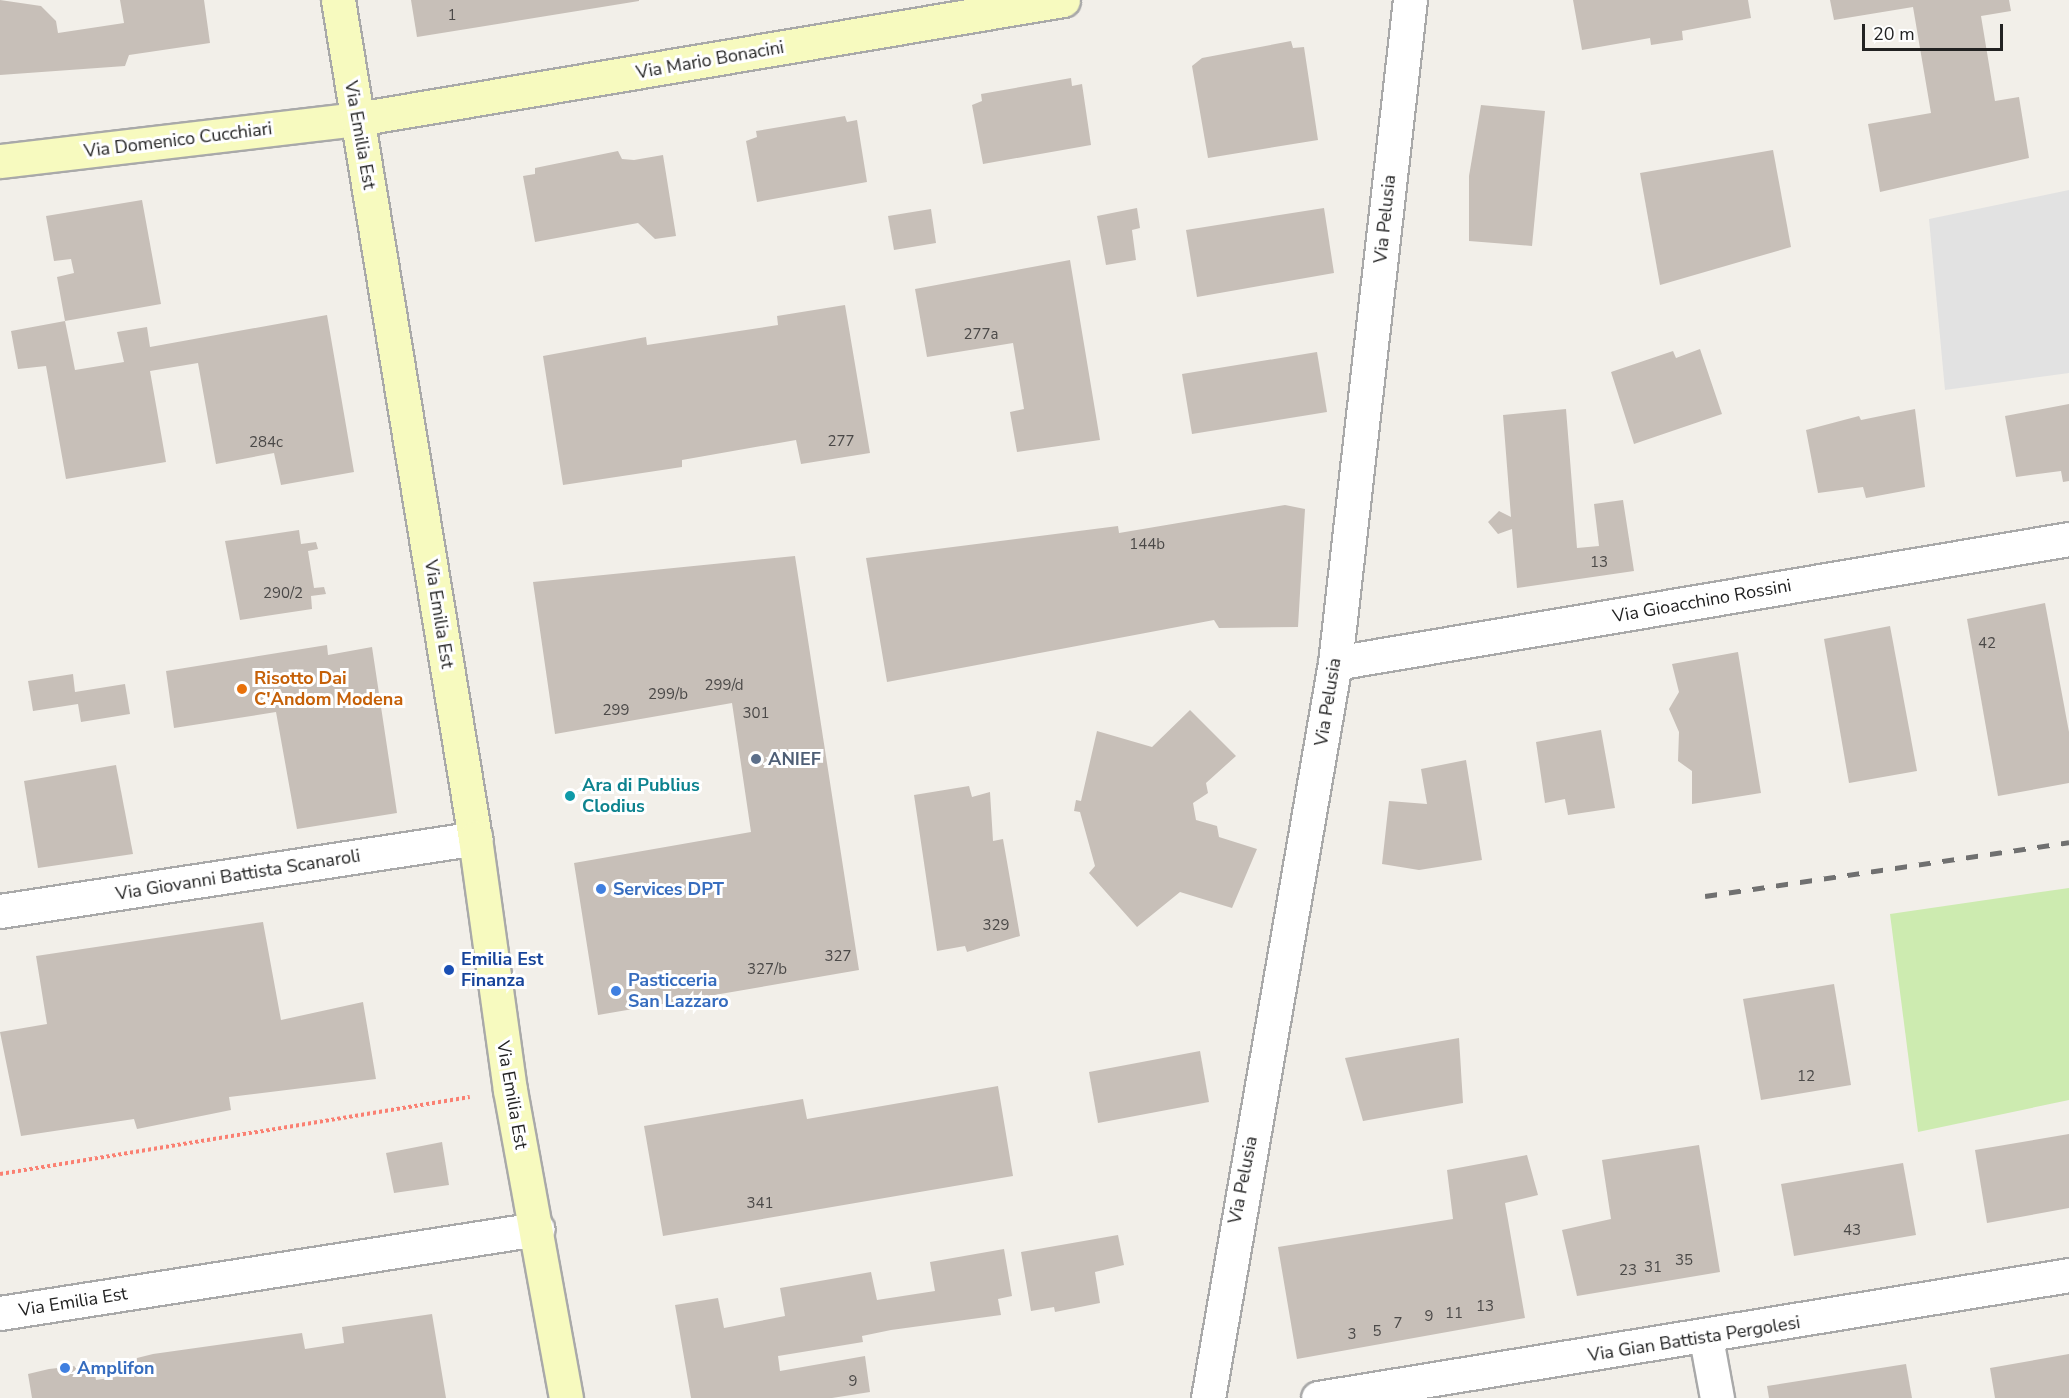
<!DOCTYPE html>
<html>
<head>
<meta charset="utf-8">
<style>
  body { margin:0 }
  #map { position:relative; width:2069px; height:1398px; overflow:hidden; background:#f2efe9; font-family:"Nunito Sans",sans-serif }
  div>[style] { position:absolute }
  .grass>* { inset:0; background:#cdebb0 }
  .parking>* { inset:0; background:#e2e2e2 }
  .building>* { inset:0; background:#c7bfb8 }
  .path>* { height:4px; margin-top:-2px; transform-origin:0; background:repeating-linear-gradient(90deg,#fa8072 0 3px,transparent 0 6px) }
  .roads { filter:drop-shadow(2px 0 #a9a9a9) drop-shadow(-2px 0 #a9a9a9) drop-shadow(0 2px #a9a9a9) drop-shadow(0 -2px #a9a9a9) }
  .street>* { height:33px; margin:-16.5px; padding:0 16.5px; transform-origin:16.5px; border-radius:16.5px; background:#fff }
  .secondary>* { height:33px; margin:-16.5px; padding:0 16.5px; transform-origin:16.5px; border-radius:16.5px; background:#f7fabf }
  .rail>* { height:4.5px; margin-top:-2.25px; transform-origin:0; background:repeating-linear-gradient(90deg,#707070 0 12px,transparent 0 24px) }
  .dots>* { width:16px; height:16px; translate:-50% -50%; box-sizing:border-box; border:3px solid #fff; border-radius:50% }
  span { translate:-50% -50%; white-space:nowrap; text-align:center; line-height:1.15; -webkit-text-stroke:6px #fff; paint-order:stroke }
  .number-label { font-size:15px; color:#4b4948 }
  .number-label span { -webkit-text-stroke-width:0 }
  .street-label { font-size:18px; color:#222 }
  .food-label { font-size:18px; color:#c56008; font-weight:700 }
  .left { translate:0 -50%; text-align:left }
  .service-label { font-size:18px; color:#4e5e75; font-weight:700 }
  .culture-label { font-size:18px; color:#0d838f; font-weight:700 }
  .shop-label { font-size:18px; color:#366cbe; font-weight:700 }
  .transit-label { font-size:18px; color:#164399; font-weight:700 }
  .scale { position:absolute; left:1862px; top:24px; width:141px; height:27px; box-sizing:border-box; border:3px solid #222; border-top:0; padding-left:8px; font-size:18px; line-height:21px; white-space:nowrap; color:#222; -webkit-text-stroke:4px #fff; paint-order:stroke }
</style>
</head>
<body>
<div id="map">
  <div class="grass">
    <div style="clip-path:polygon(2069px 888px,2069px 1100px,1918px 1132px,1890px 914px)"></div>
  </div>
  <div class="parking">
    <div style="clip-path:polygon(2069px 190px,2069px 373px,1945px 390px,1929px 219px)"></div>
  </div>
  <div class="building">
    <div style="clip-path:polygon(0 0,41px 6px,56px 21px,58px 33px,124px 23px,120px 0,204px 0,210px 43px,129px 55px,125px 66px,0 75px)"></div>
    <div style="clip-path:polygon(411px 0,639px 0,639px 1px,417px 37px)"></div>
    <div style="clip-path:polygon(1573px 0,1748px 0,1751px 18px,1682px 31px,1683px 40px,1651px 45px,1650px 38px,1582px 50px)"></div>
    <div style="clip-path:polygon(1830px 0,2009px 0,2011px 11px,1981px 16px,1995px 101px,2019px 97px,2029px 158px,1880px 192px,1868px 124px,1931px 113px,1913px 7px,1834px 20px)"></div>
    <div style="clip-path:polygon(1291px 41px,1293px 48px,1304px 47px,1318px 140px,1208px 158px,1192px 66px,1202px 58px)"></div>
    <div style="clip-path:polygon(1071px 78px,1072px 86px,1082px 84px,1091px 145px,983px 164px,972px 105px,982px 101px,981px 94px)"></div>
    <div style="clip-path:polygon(1481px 105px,1545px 111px,1532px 246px,1469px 241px,1469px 176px)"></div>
    <div style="clip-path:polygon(845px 116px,847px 122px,857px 120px,867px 182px,757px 202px,746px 141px,757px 137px,756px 131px)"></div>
    <div style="clip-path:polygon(1773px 150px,1791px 247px,1660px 285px,1640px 173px)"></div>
    <div style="clip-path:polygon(618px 151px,622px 159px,634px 160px,663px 155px,676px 236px,655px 239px,638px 223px,535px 242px,523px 176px,535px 174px,535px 168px)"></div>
    <div style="clip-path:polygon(142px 200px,161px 304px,65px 321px,57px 277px,74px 273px,71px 259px,54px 261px,46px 216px)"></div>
    <div style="clip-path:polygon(1137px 208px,1140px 228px,1132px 230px,1136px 260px,1106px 265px,1097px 216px)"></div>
    <div style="clip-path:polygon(1324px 208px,1334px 273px,1197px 297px,1186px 230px)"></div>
    <div style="clip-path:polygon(931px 209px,936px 243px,894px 250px,888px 216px)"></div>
    <div style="clip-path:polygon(1070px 260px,1100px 440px,1017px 452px,1010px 412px,1024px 409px,1013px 343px,927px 357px,915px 289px)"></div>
    <div style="clip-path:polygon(845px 305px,870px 453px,801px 464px,796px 440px,682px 460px,682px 467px,563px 485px,543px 356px,646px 337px,647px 345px,778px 325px,777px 316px)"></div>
    <div style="clip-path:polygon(327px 315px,354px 472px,281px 485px,274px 453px,216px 464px,198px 363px,150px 371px,166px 462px,66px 479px,46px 366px,18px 369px,11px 331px,65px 321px,75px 370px,124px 362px,117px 332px,147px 327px,150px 347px)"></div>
    <div style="clip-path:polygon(1700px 349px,1722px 414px,1634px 444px,1611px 372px,1673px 351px,1676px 358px)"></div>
    <div style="clip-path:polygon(1317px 352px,1327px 412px,1192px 434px,1182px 374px)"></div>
    <div style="clip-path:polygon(2069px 404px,2069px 481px,2063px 482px,2061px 471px,2016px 477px,2005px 416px)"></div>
    <div style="clip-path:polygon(1566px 409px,1577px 548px,1599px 546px,1594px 504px,1623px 500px,1634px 571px,1517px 588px,1512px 529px,1498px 534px,1488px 522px,1499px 511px,1511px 517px,1503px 415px)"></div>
    <div style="clip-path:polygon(1915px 409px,1925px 487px,1866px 498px,1863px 487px,1818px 493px,1806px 430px,1859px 416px,1861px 420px)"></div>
    <div style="clip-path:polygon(1285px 505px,1305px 509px,1298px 627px,1219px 628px,1214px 620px,887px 682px,866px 558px,1118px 526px,1119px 533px)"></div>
    <div style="clip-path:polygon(299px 530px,301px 544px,316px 542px,318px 549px,308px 551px,314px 588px,324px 587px,326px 594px,311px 596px,312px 609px,240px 620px,225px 541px)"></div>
    <div style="clip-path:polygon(795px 556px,859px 970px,598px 1015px,574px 863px,751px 832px,732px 703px,555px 734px,533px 582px)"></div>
    <div style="clip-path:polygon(2045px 603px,2069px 732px,2069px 783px,1998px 796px,1967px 619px)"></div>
    <div style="clip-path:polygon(1890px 626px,1917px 771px,1849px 783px,1824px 639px)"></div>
    <div style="clip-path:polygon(327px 645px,328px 655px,372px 647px,397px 813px,297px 829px,276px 712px,174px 728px,166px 671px)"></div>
    <div style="clip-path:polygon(1738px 652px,1761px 793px,1692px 804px,1692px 771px,1678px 761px,1679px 732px,1669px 709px,1679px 692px,1672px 664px)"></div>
    <div style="clip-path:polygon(73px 674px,75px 692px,125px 684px,130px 714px,81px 722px,78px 704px,33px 711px,28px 681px)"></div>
    <div style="clip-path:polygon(1190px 710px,1236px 756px,1206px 783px,1208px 793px,1193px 803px,1196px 820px,1217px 826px,1219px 837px,1257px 849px,1232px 908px,1180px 892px,1137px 927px,1089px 873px,1095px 866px,1080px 812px,1074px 811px,1076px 800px,1081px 801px,1097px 731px,1152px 747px)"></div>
    <div style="clip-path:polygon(1601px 730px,1615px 808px,1568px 815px,1565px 799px,1545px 803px,1536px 742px)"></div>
    <div style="clip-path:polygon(1466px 760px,1482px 860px,1419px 870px,1382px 864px,1389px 801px,1427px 804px,1421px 769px)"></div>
    <div style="clip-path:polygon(116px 765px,133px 854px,38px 868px,24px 781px)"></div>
    <div style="clip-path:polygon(969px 786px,972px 797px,990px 792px,993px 841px,1003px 839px,1020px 936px,967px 952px,965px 946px,937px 951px,914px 795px)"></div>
    <div style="clip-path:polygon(263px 922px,281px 1020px,363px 1002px,376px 1079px,229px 1097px,231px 1110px,137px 1129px,134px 1119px,21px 1136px,0 1032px,47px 1024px,36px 956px)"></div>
    <div style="clip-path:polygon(1834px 984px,1851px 1085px,1761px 1100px,1743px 999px)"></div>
    <div style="clip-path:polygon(1459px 1038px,1463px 1103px,1363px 1121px,1345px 1058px)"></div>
    <div style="clip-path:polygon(1200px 1051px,1209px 1102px,1098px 1123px,1089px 1072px)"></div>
    <div style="clip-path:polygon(998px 1086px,1013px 1176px,663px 1236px,644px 1126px,803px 1099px,807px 1119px)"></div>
    <div style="clip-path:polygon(2069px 1134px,2069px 1208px,1987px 1223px,1975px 1150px)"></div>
    <div style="clip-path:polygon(442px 1142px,449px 1185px,394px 1193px,386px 1153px)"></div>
    <div style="clip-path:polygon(1699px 1145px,1720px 1272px,1577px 1296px,1562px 1230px,1611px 1219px,1602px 1160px)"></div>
    <div style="clip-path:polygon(1527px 1155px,1538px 1195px,1505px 1203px,1525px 1318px,1297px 1359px,1278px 1247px,1453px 1219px,1447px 1170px)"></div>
    <div style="clip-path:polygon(1903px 1163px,1916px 1235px,1794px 1256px,1781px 1184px)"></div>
    <div style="clip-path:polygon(1118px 1235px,1124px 1265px,1095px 1272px,1100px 1303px,1055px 1312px,1054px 1307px,1031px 1311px,1021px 1252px)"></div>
    <div style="clip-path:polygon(1004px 1249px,1012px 1296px,998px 1299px,1001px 1315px,891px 1330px,862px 1336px,863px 1342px,778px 1356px,780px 1371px,865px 1356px,870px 1392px,832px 1398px,691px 1398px,675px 1305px,718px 1298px,724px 1328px,785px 1316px,780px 1288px,871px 1272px,877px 1300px,935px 1291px,930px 1262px)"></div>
    <div style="clip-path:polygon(432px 1314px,446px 1398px,32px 1398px,28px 1374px,49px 1369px,93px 1364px,96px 1380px,135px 1374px,133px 1359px,153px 1354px,302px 1333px,305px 1349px,344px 1343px,342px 1327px)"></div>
    <div style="clip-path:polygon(2069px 1354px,2069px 1398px,1995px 1398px,1990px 1368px)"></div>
    <div style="clip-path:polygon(1906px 1364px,1912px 1398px,1769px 1398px,1767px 1386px)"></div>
  </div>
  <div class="path">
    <div style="left:0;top:1174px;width:476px;rotate:-9.3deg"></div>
  </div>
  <div class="roads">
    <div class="street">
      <div style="left:1335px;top:663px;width:744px;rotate:-9.59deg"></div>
      <div style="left:0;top:911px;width:481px;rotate:-8.7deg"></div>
      <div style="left:0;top:1313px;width:544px;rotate:-8.89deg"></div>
      <div style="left:1706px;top:1338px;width:61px;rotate:79.6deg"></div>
      <div style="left:1208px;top:1398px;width:746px;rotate:-80.2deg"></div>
      <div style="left:1335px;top:663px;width:667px;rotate:-83.55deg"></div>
      <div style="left:1318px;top:1398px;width:761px;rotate:-9.3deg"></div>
    </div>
    <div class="secondary">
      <div style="left:338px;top:0;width:849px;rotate:80.72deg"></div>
      <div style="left:475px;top:838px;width:254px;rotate:82.1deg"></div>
      <div style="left:510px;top:1090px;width:313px;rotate:79.7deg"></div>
      <div style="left:0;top:161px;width:359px;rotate:-6.7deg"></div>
      <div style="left:357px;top:119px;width:716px;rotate:-9.57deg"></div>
    </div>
  </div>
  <div class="rail">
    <div style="left:1705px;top:896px;width:368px;rotate:-8.4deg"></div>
  </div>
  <div class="dots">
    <div style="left:242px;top:689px;background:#e8710a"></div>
    <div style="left:756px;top:759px;background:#5c6f8a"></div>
    <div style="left:570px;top:796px;background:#0f9aa8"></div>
    <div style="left:601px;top:889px;background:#3f7fe0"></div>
    <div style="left:449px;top:970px;background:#1a4fb4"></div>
    <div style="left:616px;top:991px;background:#3f7fe0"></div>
    <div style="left:65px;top:1368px;background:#3f7fe0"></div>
  </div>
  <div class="number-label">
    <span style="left:452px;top:16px">1</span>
    <span style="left:981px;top:335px">277a</span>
    <span style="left:841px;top:442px">277</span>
    <span style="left:266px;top:443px">284c</span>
    <span style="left:1147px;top:545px">144b</span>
    <span style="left:1599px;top:563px">13</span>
    <span style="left:283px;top:594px">290/2</span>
    <span style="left:1987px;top:644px">42</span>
    <span style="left:724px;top:686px">299/d</span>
    <span style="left:668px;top:695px">299/b</span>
    <span style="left:616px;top:711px">299</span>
    <span style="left:756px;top:714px">301</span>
    <span style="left:996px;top:926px">329</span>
    <span style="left:838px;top:957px">327</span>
    <span style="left:767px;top:970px">327/b</span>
    <span style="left:1806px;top:1077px">12</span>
    <span style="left:760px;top:1204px">341</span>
    <span style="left:1852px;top:1231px">43</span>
    <span style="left:1684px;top:1261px">35</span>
    <span style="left:1653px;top:1268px">31</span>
    <span style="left:1628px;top:1271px">23</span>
    <span style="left:1485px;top:1307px">13</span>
    <span style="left:1454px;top:1314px">11</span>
    <span style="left:1429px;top:1317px">9</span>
    <span style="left:1398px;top:1324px">7</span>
    <span style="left:1377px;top:1332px">5</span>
    <span style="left:1352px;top:1335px">3</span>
    <span style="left:853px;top:1382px">9</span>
  </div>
  <div class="street-label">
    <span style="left:710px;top:60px;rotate:-10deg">Via Mario Bonacini</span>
    <span style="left:360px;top:135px;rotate:80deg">Via Emilia Est</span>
    <span style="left:178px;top:140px;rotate:-7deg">Via Domenico Cucchiari</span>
    <span style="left:1385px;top:219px;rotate:-84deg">Via Pelusia</span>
    <span style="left:1702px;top:601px;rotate:-10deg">Via Gioacchino Rossini</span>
    <span style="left:439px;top:614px;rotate:81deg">Via Emilia Est</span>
    <span style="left:1328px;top:702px;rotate:-81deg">Via Pelusia</span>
    <span style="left:238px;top:875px;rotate:-9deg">Via Giovanni Battista Scanaroli</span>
    <span style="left:512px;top:1095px;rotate:80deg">Via Emilia Est</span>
    <span style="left:1243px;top:1180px;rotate:-79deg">Via Pelusia</span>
    <span style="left:73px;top:1302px;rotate:-9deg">Via Emilia Est</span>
    <span style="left:1694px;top:1339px;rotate:-9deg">Via Gian Battista Pergolesi</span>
  </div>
  <div class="food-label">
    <span class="left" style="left:254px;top:689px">Risotto Dai<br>C'Andom Modena</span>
  </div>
  <div class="service-label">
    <span class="left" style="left:768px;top:759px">ANIEF</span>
  </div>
  <div class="culture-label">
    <span class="left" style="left:582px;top:796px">Ara di Publius<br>Clodius</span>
  </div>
  <div class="shop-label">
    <span class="left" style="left:613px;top:889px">Services DPT</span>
    <span class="left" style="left:628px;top:991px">Pasticceria<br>San Lazzaro</span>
    <span class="left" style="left:77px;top:1368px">Amplifon</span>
  </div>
  <div class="transit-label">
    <span class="left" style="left:461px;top:970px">Emilia Est<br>Finanza</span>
  </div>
  <div class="scale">20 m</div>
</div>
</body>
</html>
